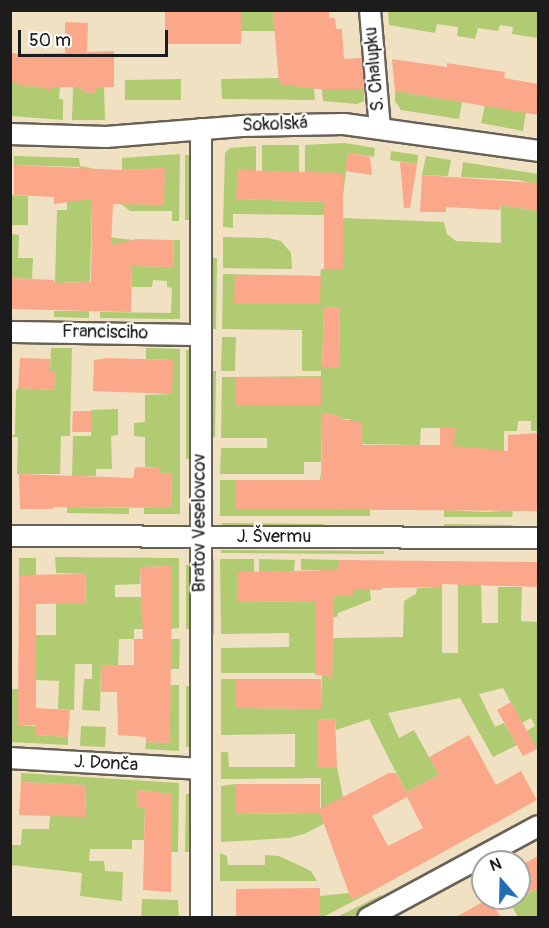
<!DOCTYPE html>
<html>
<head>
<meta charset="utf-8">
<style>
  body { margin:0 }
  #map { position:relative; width:549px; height:928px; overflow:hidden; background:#f1e1c3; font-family:Pangolin,sans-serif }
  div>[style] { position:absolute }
  .green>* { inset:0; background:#b0cb71 }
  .building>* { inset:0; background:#faa78a }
  .roads { filter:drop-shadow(2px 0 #676156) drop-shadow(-2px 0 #676156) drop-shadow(0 2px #676156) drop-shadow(0 -2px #676156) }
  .street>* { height:20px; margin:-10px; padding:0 10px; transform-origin:10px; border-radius:10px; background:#fff }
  span { translate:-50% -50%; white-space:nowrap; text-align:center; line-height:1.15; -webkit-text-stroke:4.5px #fff; paint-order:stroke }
  .street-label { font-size:18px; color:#1c1c1c }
  .frame { position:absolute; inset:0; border:12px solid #1c1c1c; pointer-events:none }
  .north { position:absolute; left:471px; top:850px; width:60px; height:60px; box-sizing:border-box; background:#fff; border:2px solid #a4a4a4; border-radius:50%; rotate:340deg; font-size:16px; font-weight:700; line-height:24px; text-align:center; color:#1c1c1c }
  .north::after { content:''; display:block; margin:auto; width:21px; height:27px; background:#1f6fb2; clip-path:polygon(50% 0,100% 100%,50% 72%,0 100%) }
  .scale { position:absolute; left:18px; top:30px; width:150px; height:27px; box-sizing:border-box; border:3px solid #1c1c1c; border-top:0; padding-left:8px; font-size:18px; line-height:21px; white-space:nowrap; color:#1c1c1c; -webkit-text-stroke:4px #fff; paint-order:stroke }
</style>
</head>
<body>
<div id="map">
  <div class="green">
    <div style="clip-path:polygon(241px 11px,357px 11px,273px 12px,275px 31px,241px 31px)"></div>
    <div style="clip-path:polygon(388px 11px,538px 11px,538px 38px,512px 34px,513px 27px,500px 25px,498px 31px,478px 28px,475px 39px,457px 36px,458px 27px,437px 24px,435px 33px,389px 25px)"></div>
    <div style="clip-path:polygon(74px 51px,80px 86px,83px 92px,94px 93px,97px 87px,104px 87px,105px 120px,72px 120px)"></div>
    <div style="clip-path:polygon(11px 53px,19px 54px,20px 86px,60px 87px,59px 99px,63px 99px,63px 120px,11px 116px)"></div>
    <div style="clip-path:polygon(279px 78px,279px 84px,314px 88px,315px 100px,222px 99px,221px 79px)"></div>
    <div style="clip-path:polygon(181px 79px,181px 100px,125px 100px,125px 80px)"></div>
    <div style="clip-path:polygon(322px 89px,364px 89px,364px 101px,357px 104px,323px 101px)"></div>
    <div style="clip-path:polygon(395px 91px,462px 102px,459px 119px,401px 110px,395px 101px)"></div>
    <div style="clip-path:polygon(485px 105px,526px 112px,523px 131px,481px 123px)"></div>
    <div style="clip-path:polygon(345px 143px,375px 148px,374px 157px,348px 153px,343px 197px,305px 172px,305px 145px)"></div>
    <div style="clip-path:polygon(262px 145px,299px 145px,299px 172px,262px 171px)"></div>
    <div style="clip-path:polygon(256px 146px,256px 171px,238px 170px,237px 199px,324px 202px,324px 215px,233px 214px,233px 228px,223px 227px,225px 153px,230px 148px)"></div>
    <div style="clip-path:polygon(391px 151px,418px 155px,417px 164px,390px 160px)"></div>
    <div style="clip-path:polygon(180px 154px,179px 221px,172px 221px,172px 211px,130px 211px,121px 204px,92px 200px,89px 318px,54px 317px,54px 311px,85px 311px,85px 282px,55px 283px,57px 210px,67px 210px,67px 196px,79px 195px,79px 167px,14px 165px,14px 156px,79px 158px,80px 166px,91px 168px,91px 189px,121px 204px,163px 205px,165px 168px,122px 170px,122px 158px)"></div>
    <div style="clip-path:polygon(185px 155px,191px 155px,191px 220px,185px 220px)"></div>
    <div style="clip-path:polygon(426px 156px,451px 160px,448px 176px,422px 175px)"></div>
    <div style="clip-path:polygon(463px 162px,538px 174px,538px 185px,519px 180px,461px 177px)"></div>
    <div style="clip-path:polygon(10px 195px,28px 196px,28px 225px,12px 225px,12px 234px,19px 235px,18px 258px,33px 258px,32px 279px,11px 278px)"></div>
    <div style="clip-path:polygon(evenodd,501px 205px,538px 211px,538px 431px,531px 431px,531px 421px,518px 421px,517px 431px,504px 431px,504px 460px,475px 448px,452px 457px,455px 428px,421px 428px,420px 445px,362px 444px,362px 422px,351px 425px,350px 419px,340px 419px,339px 415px,322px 414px,321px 462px,304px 462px,304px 474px,220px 474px,221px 448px,267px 448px,267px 438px,221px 438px,222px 377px,321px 376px,321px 371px,302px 371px,302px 330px,222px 329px,223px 274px,320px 276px,321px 269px,342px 269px,343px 218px,444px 222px,447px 234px,456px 241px,501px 243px,501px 205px,324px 307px,340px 308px,339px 367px,322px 367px,324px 307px)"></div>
    <div style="clip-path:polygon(108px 237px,133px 240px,133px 266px,173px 267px,174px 240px,180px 240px,180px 319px,100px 318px,100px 312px,171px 313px,172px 288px,167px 287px,167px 281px,153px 280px,152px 287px,132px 287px,132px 273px,103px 260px)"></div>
    <div style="clip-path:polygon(223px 237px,268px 238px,281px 241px,291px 253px,292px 269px,223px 268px)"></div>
    <div style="clip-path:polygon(212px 258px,217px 258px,216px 329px,212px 329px)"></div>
    <div style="clip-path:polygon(222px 337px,236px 337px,235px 371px,221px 371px)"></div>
    <div style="clip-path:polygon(51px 348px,72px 348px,70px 436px,61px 436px,60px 474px,17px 474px,18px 437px,11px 437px,15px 434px,16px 391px,18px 388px,54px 390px,55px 373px,50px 372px)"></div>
    <div style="clip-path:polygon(146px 348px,180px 349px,180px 514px,144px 514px,144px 508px,171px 508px,172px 473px,160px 473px,160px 468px,145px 467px,145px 437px,134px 436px,134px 423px,145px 422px,145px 395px,172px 394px,172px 360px,146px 359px)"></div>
    <div style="clip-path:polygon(186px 350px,191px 350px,191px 459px,186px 459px)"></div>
    <div style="clip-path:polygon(211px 371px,216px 371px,215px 437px,210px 437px)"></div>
    <div style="clip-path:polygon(118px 409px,118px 435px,111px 436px,112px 469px,96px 469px,96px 476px,72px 476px,73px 436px,91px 436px,91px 410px)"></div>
    <div style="clip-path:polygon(339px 471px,370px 509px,370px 516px,220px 516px,220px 480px,320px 480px,321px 472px)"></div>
    <div style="clip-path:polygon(67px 507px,129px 508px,129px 514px,67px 513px)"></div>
    <div style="clip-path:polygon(444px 510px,488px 512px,513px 510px,512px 517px,444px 517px)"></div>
    <div style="clip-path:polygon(222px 523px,324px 524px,324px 527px,222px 527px)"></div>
    <div style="clip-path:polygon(444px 524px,513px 525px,513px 528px,444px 528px)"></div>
    <div style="clip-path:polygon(221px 550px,384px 551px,384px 554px,221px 553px)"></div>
    <div style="clip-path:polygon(55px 557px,179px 558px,179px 628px,170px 629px,172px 566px,140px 567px,140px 584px,115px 585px,115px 597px,143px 597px,143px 629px,134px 629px,134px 639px,119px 639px,118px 665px,101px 665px,100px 711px,82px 710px,84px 679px,92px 679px,92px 664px,75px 664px,74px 710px,58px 709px,59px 681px,36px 680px,36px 635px,56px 635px,56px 603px,86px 602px,85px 574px,56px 573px)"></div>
    <div style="clip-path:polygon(19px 558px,36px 558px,36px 575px,19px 575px)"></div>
    <div style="clip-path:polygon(210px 559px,214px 559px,214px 634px,210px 634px)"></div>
    <div style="clip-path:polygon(220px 559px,254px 559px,254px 572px,237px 572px,237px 601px,320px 602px,320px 570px,301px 570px,301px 559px,339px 560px,338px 595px,354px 590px,370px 590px,371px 600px,338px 613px,337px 617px,315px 618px,315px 673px,221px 673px,221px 648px,289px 647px,289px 633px,221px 634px)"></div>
    <div style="clip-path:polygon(259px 559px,295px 560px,294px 571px,259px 572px)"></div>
    <div style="clip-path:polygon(186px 565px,190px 565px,190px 629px,186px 629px)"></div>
    <div style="clip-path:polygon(458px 584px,481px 585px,482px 623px,498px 623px,498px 587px,522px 587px,521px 621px,538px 622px,538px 752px,527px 731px,535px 726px,531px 718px,522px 723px,503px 688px,479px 694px,495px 727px,504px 723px,517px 745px,493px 757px,460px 698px,388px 713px,399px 738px,414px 730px,439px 775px,406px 792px,369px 719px,336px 730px,335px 719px,318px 720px,318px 767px,337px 767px,343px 797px,376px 860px,341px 815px,304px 834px,289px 838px,221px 842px,221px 786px,236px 784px,236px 814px,321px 813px,321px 778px,221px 779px,221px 752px,228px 752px,229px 767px,295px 767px,295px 734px,221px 735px,221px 679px,236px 679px,236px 708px,321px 709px,322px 676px,332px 676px,333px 638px,403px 637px,404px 601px,416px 594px,417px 588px,442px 587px,442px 653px,458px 653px)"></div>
    <div style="clip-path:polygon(170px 639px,180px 639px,179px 669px,170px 669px)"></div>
    <div style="clip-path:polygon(170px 685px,179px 685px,179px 751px,145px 749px,146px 742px,170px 743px)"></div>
    <div style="clip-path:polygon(186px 686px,190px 686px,190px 747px,186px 747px)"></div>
    <div style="clip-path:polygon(10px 689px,19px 689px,18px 725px,36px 726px,36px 735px,68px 737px,68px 745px,11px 742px)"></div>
    <div style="clip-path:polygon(81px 726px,106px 727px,105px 747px,80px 746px)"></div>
    <div style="clip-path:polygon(21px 773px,179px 783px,178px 852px,171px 852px,171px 794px,138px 790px,137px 807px,145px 808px,144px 840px,132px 840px,132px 849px,90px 849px,89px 861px,104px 861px,105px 871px,123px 872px,122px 901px,80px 896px,82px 873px,11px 865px,10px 845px,21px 845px,22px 829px,49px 829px,50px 816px,85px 816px,86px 785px,21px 782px)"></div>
    <div style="clip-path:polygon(186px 794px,190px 794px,189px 852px,185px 852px)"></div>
    <div style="clip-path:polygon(220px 853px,227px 856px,228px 865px,265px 865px,265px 855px,279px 856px,311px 871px,317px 881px,220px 881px)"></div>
    <div style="clip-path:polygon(538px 888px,538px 917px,518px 917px,507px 898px,519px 898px,519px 893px,522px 897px)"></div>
    <div style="clip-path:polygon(371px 892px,323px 917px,320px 918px,320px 896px,349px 893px,352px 899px)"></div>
    <div style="clip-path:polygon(381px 895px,384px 900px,357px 915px,335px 918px)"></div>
    <div style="clip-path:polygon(142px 899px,178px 900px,179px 917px,141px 917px)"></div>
  </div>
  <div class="building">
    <div style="clip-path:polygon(165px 10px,241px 10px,241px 44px,165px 44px)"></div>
    <div style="clip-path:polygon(273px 12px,329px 12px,329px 18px,335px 18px,336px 29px,342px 29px,344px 59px,362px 58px,364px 89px,316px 89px,279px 84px)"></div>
    <div style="clip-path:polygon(65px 22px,88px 23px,87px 52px,114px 51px,114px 87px,98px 87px,94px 93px,83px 92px,80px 87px,54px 87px,48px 92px,45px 87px,19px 86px,19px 83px,10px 82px,10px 54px,65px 53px)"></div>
    <div style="clip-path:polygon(392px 59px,447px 67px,447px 63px,505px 72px,504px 78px,538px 84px,538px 115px,395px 91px)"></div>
    <div style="clip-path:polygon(348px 153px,370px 157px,372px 175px,345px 171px)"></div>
    <div style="clip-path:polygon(400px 162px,417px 164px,410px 208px,404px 208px)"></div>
    <div style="clip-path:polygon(14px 165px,122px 170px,165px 168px,164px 205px,113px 204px,111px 245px,136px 239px,174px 240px,173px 267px,132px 266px,131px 312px,10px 309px,10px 278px,54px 280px,54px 283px,91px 282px,92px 199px,54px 204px,54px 197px,14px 195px)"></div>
    <div style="clip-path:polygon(238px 170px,343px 173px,343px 269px,324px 269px,324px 202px,236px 199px)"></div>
    <div style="clip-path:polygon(422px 175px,536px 183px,538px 185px,538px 211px,501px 205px,500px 210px,446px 207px,446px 212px,420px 212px)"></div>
    <div style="clip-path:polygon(235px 275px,321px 276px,320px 304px,234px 303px)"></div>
    <div style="clip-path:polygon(324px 307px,340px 308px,339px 368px,322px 367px)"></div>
    <div style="clip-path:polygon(20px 358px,50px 359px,50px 372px,55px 372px,54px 390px,18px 388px)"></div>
    <div style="clip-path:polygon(107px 358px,173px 360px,172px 394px,93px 391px,94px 360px)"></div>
    <div style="clip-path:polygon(236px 377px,321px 377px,321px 406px,236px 406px)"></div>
    <div style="clip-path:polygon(73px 411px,91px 411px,91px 432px,72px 432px)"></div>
    <div style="clip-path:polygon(322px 414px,340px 415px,340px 419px,362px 422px,362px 445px,440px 445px,440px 428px,455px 428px,454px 446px,508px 451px,508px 435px,538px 433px,538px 511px,236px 509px,236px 480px,321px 480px)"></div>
    <div style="clip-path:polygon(135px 467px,160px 468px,160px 473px,172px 473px,171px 508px,53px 507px,53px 509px,20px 509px,19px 474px,133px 478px)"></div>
    <div style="clip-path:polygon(339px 560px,538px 562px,538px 587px,442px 584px,442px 587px,382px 588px,382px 590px,354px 590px,354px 595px,334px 595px,332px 683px,328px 676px,315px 675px,315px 602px,237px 601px,237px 572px,338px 570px)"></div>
    <div style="clip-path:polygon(172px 566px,170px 743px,146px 742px,146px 737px,118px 735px,117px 692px,101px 692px,101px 665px,134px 665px,134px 639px,143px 639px,140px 567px)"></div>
    <div style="clip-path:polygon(85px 574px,86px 603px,36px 604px,36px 708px,70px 710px,68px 737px,36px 735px,36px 725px,18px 725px,19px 575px)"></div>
    <div style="clip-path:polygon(236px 679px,321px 679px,322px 709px,236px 708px)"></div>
    <div style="clip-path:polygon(511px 702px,537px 749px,523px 756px,497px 710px)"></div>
    <div style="clip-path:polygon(335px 719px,337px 767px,318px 767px,318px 720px)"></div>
    <div style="clip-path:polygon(evenodd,469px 735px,496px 785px,521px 771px,537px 800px,369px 893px,351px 899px,320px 813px,236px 814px,236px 784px,320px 784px,320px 809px,389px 773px,396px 773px,406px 792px,439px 775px,429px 757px,469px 735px,407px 797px,423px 828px,388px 846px,372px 816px,407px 797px)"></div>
    <div style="clip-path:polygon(21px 782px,86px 785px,85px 817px,19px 815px)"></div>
    <div style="clip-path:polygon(138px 790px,171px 794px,171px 892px,143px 890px,145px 808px,137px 808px)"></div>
    <div style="clip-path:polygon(538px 856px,538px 888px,519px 898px,519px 866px)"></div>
    <div style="clip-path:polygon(320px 888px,320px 918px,236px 918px,236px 889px)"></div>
    <div style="clip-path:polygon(490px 898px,501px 918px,454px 918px)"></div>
  </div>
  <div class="roads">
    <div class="street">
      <div style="left:370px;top:10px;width:118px;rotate:85.2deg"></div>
      <div style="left:201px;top:129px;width:789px;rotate:90deg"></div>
      <div style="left:10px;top:134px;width:96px;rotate:1.8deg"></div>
      <div style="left:106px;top:137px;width:136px;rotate:-4.6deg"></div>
      <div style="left:242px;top:126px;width:102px;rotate:-1.1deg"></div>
      <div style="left:344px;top:124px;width:196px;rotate:7.9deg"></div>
      <div style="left:10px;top:332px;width:190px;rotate:0.9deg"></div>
      <div style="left:10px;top:536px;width:528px;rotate:0.22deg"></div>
      <div style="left:10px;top:758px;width:191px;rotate:3.3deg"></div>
      <div style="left:368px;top:918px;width:193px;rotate:-28.4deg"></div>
    </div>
  </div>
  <div class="street-label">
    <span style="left:375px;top:69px;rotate:-95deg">S. Chalupku</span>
    <span style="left:275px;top:125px;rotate:-2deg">Sokolská</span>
    <span style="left:105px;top:333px;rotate:1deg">Francisciho</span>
    <span style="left:200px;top:523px;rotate:-90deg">Bratov Veselovcov</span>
    <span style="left:274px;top:537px">J. Švermu</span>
    <span style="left:106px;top:764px;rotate:3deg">J. Donča</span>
  </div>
  <div class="frame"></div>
  <div class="north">N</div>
  <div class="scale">50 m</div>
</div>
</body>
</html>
